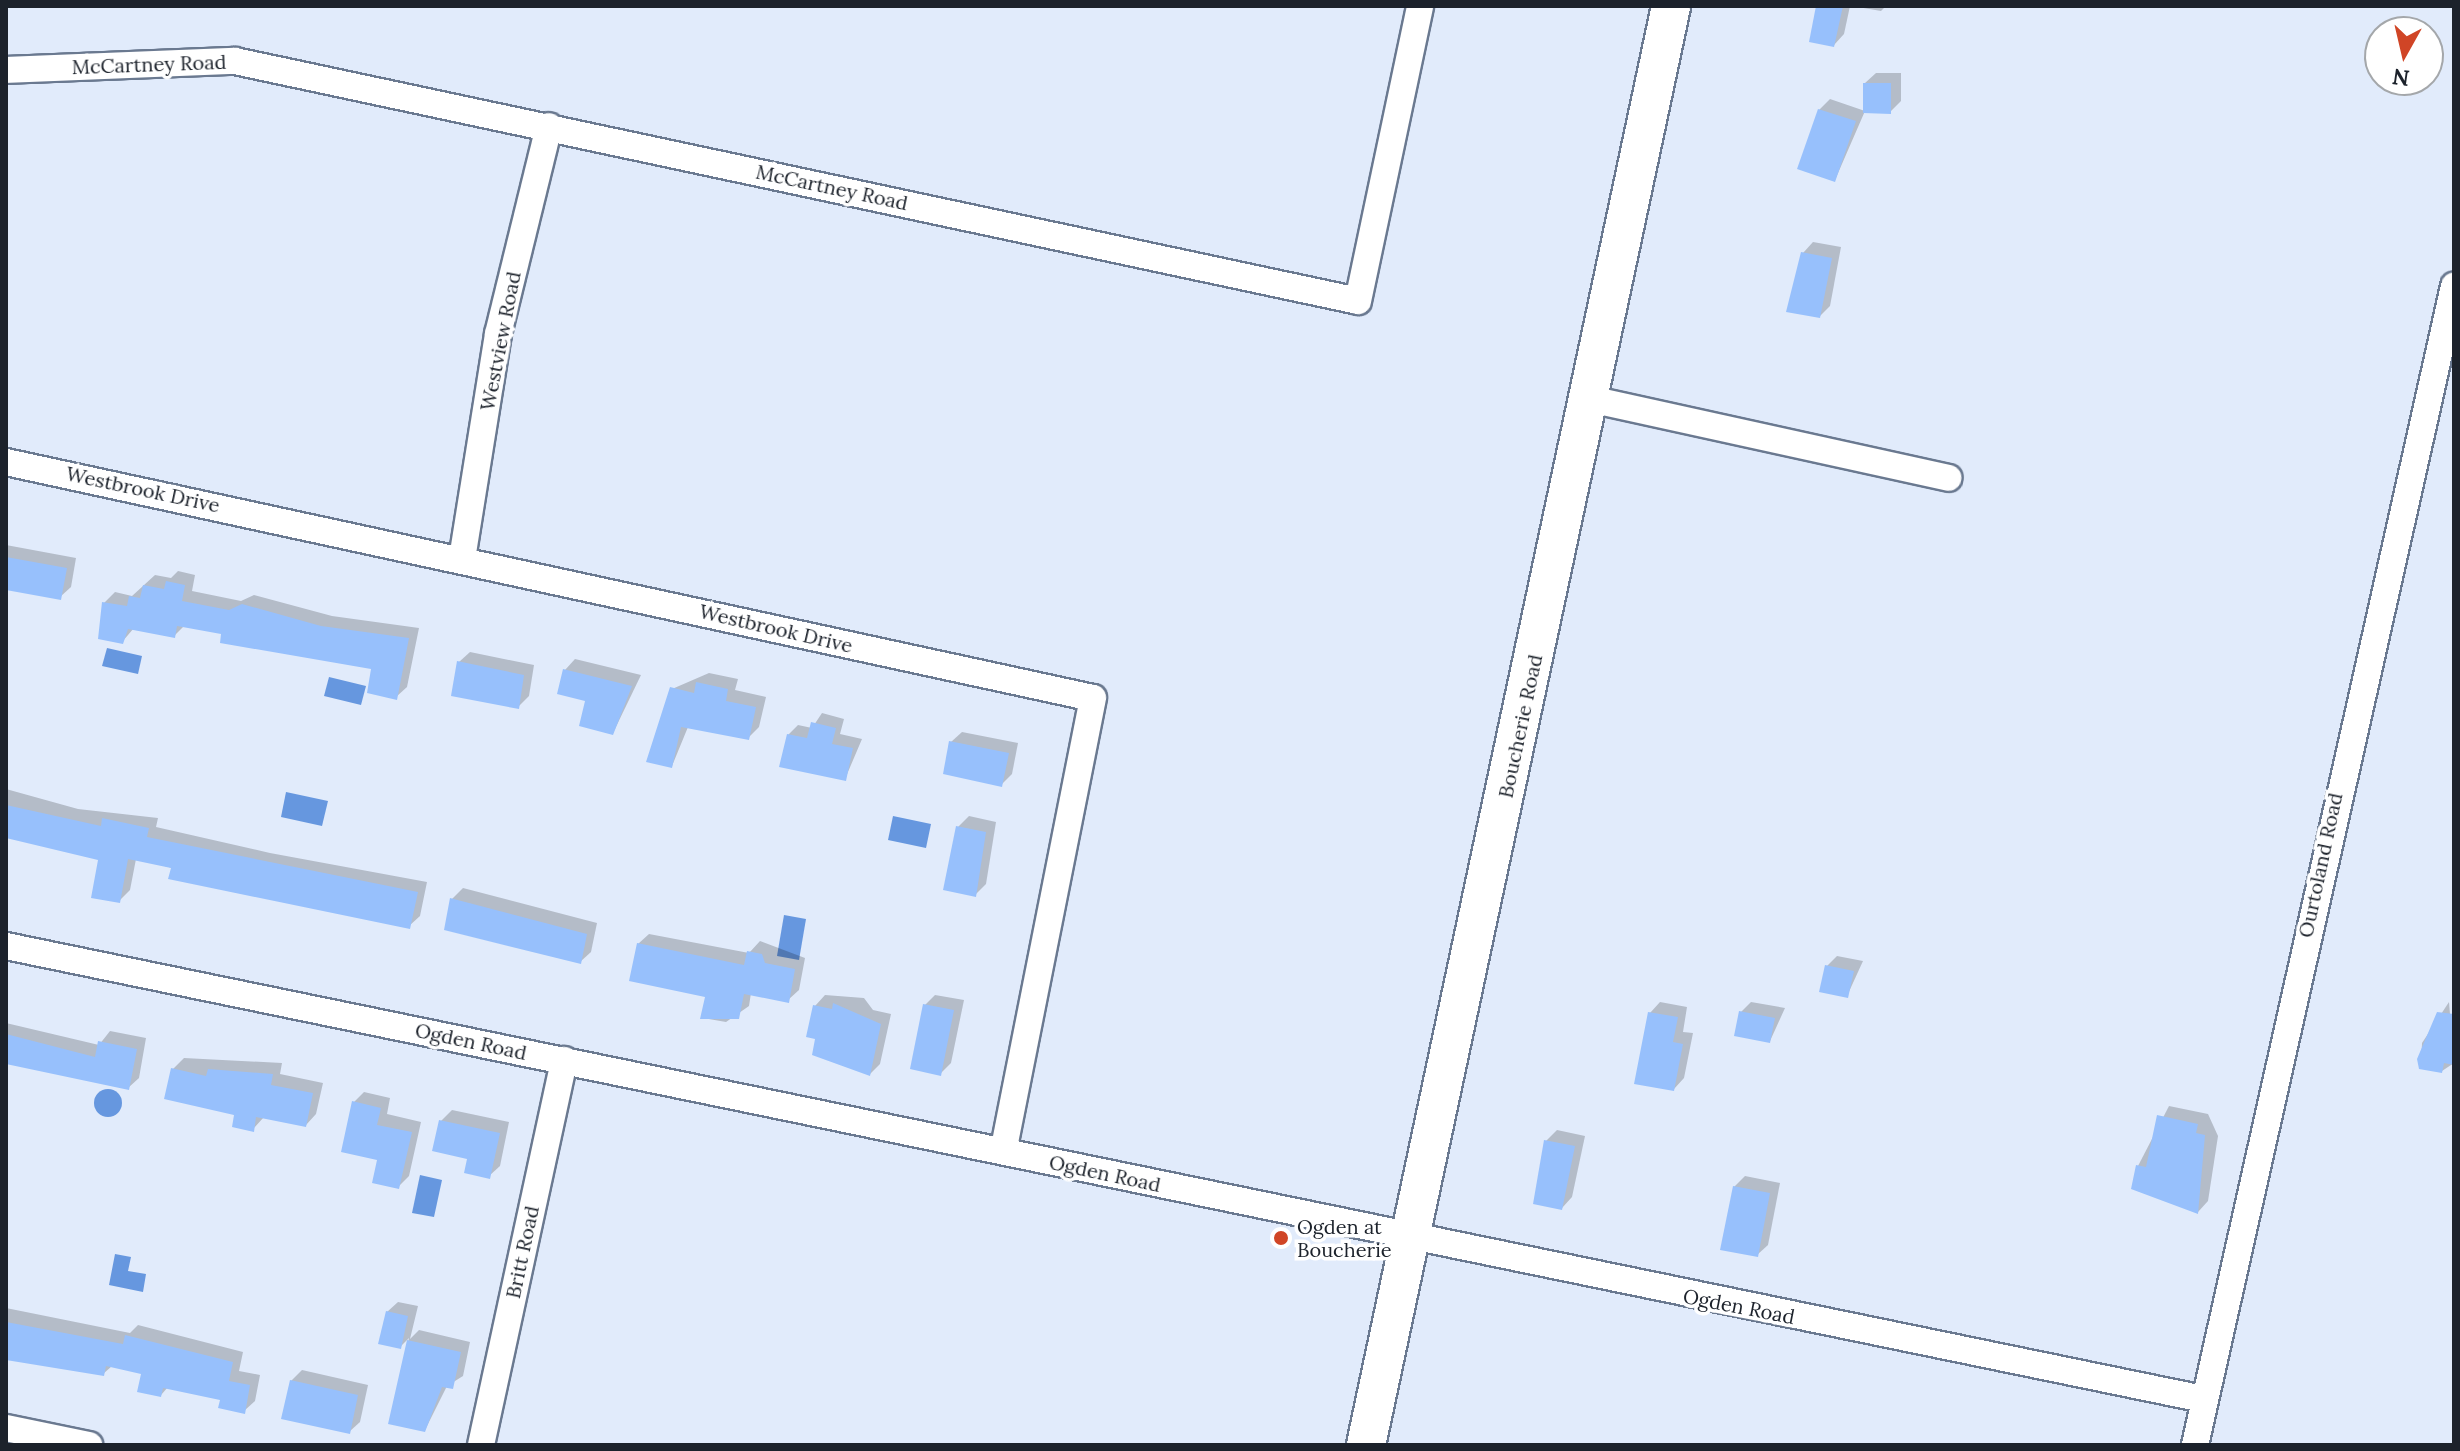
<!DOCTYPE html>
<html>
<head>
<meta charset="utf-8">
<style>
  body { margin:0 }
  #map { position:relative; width:2460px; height:1451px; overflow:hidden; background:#e1ebfb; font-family:Lora,serif }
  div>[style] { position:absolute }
  .water>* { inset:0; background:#6697df }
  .round { border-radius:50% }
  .shadow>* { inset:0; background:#0003 }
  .building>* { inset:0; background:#97c0fc }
  .roads { filter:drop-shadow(2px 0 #6a7990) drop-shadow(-2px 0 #6a7990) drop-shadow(0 2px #6a7990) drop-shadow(0 -2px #6a7990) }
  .street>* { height:26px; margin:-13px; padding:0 13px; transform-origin:13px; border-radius:13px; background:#fff }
  .secondary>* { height:38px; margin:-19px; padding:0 19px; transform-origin:19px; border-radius:19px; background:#fff }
  .dots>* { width:22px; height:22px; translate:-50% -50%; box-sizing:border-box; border:4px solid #fff; border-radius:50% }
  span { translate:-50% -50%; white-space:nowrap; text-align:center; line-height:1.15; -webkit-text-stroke:7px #fff; paint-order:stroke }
  .street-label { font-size:20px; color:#1c222b }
  .poi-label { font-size:20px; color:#1c222b }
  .left { translate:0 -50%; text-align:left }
  .frame { position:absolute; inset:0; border:8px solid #1c222b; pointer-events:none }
  .north { position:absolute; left:2364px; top:16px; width:80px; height:80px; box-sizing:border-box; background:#fff; border:2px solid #a4a7aa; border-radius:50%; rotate:188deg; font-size:22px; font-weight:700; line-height:32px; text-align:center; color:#1c222b }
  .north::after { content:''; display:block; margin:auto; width:28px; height:36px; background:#d04526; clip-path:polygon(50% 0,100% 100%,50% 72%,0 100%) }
</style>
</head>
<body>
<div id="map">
  <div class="water">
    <div style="clip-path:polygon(107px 648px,142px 656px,138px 674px,102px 666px)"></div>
    <div style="clip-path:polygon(329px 677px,366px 686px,361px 705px,324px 696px)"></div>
    <div style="clip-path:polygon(286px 792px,328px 801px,322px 826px,281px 817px)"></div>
    <div style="clip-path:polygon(893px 816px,931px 824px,926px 848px,888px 840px)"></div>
    <div style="clip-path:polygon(784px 915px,806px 919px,799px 960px,777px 956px)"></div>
    <div class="round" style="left:94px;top:1089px;width:28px;height:28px"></div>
    <div style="clip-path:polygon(420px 1175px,442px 1180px,434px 1217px,412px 1213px)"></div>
    <div style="clip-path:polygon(115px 1254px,131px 1257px,128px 1271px,146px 1274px,143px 1292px,109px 1285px)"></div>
  </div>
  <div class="shadow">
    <div style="clip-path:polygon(1818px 6px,1850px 6px,1844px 34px,1834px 45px)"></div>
    <div style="clip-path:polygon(1852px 6px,1886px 6px,1881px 11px)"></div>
    <div style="clip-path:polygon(1876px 73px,1901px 73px,1901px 101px,1890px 112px,1865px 111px,1835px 180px,1819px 110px,1830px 99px,1865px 111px,1865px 83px)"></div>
    <div style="clip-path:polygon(1813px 242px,1841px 247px,1830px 306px,1820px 316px,1803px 253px)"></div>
    <div style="clip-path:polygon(6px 545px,76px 558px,71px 587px,60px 597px,6px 588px)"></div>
    <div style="clip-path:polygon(178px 571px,195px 575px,192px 591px,241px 601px,254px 595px,332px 616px,419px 628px,407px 687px,396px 697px,374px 667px,185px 625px,174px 636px,134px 628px,122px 642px,104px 603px,115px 592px,132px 596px,155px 575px,171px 578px)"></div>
    <div style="clip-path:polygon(470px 652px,534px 665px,529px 696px,518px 707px,459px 662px)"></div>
    <div style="clip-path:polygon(575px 659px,641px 675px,613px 733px,565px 670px)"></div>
    <div style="clip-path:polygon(709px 673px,738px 679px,735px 690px,766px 697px,759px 727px,749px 737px,688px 727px,672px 766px,672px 689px)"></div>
    <div style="clip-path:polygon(822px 713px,844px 719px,840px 734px,862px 739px,845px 779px,788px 735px,798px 725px,812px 728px)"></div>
    <div style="clip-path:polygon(962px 732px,1018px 743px,1012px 774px,1001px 785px,951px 742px)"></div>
    <div style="clip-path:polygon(6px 789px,78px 809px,158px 818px,156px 827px,270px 853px,427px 882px,420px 916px,409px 926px,136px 859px,130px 890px,119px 901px,101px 858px,6px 834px)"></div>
    <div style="clip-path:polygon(969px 816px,996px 822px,986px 884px,976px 894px,958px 827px)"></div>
    <div style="clip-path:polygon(463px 888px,597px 923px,591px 952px,580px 962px,452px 899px)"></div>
    <div style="clip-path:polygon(649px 934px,749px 953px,760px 941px,805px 958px,799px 990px,788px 1000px,751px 993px,749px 1006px,726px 1022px,703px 1018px,707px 996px,638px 944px)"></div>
    <div style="clip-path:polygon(1837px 956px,1863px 961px,1847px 996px,1827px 966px)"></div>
    <div style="clip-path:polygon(825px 995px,864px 998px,873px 1010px,891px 1014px,880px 1064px,870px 1074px,818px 1037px,815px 1006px)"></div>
    <div style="clip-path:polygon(935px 995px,964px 1000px,951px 1063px,940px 1074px,925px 1005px)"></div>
    <div style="clip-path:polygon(1660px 1002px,1687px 1007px,1683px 1032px,1693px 1033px,1684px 1078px,1674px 1089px,1650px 1013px)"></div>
    <div style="clip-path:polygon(1751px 1002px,1785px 1008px,1770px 1041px,1741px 1012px)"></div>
    <div style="clip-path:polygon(2449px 1002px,2454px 1063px,2442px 1071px,2421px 1068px,2422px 1043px)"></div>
    <div style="clip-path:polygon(6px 1023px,99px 1045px,110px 1031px,146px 1038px,139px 1078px,128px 1088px,6px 1062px)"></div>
    <div style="clip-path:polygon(184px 1058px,282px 1063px,280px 1074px,323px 1083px,316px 1114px,306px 1125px,264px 1117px,253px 1129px,173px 1069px)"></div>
    <div style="clip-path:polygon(364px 1092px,390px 1098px,387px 1114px,421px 1122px,409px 1176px,398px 1187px,354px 1102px)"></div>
    <div style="clip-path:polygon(2169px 1106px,2208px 1114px,2218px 1136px,2208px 1201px,2198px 1212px,2138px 1166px)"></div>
    <div style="clip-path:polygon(452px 1110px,509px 1122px,500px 1166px,489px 1176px,441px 1121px)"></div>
    <div style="clip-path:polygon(1557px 1130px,1585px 1136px,1572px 1197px,1562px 1208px,1546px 1141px)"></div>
    <div style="clip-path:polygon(1745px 1176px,1780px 1183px,1768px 1245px,1757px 1255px,1734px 1187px)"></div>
    <div style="clip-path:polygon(398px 1302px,418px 1306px,410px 1339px,419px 1330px,470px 1342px,463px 1376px,447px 1386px,425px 1430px,390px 1422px,409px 1338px,400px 1347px,387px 1312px)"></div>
    <div style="clip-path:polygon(6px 1308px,130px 1333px,138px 1325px,243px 1352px,239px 1371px,260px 1375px,255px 1401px,244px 1411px,222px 1398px,168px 1387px,161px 1395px,143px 1372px,112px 1366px,103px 1374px,6px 1358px)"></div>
    <div style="clip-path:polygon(302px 1370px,368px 1385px,360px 1422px,349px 1432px,291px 1381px)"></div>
  </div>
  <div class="building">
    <div style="clip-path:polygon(1816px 6px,1843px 6px,1834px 47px,1809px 42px)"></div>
    <div style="clip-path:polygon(1863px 83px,1891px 83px,1891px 114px,1863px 113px)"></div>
    <div style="clip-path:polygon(1818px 109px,1856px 121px,1835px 182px,1797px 169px)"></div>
    <div style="clip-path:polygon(1801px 252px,1832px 258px,1820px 318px,1786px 312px)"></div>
    <div style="clip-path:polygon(6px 557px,67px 568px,61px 600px,6px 590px)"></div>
    <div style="clip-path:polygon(166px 581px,185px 585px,182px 601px,229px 610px,242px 604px,321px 626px,409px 638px,397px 700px,367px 693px,371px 669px,220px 643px,221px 634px,177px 626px,175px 638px,128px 629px,123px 644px,98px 639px,102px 602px,127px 606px,129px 596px,140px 598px,143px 585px,164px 589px)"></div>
    <div style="clip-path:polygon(457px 661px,524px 675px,519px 709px,451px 696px)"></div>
    <div style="clip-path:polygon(563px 669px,632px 686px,613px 735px,579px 726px,585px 701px,557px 694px)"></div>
    <div style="clip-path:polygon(696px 682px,728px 689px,726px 701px,756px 707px,749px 740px,681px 727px,672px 768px,646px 762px,670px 687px,694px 693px)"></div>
    <div style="clip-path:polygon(811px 722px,836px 728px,832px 744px,853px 748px,846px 781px,779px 767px,787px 734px,807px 738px)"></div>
    <div style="clip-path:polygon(949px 741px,1009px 753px,1002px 787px,943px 774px)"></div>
    <div style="clip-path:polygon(6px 805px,101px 826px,102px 818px,149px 828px,147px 837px,418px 892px,410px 929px,168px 879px,171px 868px,128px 859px,120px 903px,91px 898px,98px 860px,6px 838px)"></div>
    <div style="clip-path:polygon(956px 826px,986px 832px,976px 897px,943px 890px)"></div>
    <div style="clip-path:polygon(450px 898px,587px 934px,581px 964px,444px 930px)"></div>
    <div style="clip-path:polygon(637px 943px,744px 965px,747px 951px,762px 954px,765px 963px,795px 969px,789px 1003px,744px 994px,739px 1019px,700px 1019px,705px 997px,629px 981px)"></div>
    <div style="clip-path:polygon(1825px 965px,1854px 971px,1848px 998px,1819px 992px)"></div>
    <div style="clip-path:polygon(833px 1003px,881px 1024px,870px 1076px,812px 1055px,815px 1039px,806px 1037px,813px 1005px,832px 1009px)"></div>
    <div style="clip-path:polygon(923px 1004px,954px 1010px,941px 1076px,910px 1069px)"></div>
    <div style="clip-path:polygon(1739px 1011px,1775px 1018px,1770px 1043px,1734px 1036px)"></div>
    <div style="clip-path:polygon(1648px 1012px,1678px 1017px,1673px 1042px,1683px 1044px,1674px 1091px,1634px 1084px)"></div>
    <div style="clip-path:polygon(2437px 1012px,2454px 1014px,2454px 1065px,2444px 1063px,2442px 1073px,2419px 1069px,2417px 1059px)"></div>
    <div style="clip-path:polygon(6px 1034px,95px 1057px,98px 1041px,137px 1049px,129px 1090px,6px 1064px)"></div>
    <div style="clip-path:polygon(171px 1068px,206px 1076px,208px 1069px,273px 1074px,271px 1085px,313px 1093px,306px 1127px,256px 1117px,254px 1132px,232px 1127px,234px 1115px,164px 1099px)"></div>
    <div style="clip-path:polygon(352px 1101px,381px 1108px,377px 1125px,412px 1132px,399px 1189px,372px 1183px,377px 1160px,341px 1152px)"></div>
    <div style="clip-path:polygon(2157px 1115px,2198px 1124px,2196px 1133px,2205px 1135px,2198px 1214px,2131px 1189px,2136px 1165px,2146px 1167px)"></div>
    <div style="clip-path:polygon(439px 1120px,500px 1133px,490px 1179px,464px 1173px,467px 1159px,432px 1151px)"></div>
    <div style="clip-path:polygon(1544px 1140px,1575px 1146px,1562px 1210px,1533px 1204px)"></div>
    <div style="clip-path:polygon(1733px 1186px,1770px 1193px,1758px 1257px,1720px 1250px)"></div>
    <div style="clip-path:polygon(386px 1311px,408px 1316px,401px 1349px,378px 1344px)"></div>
    <div style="clip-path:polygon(6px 1322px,123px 1344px,125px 1335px,233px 1362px,229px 1381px,250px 1385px,245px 1414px,218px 1408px,220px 1400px,163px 1388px,161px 1397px,137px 1392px,141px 1374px,106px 1366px,104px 1376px,6px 1360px)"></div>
    <div style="clip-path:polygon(407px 1340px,461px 1352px,453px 1389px,442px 1387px,425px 1432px,388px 1424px)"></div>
    <div style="clip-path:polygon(290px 1380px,358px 1395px,350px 1434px,281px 1419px)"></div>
  </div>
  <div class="roads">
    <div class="street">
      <div style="left:6px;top:70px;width:229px;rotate:-2.3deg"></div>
      <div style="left:235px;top:61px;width:1148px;rotate:12.06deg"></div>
      <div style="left:1358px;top:301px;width:301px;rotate:-78.1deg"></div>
      <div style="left:1590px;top:399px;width:367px;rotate:12.4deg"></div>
      <div style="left:6px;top:462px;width:1112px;rotate:12.25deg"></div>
      <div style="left:1093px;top:698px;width:462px;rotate:101.2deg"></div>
      <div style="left:462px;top:559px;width:228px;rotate:-80.9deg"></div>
      <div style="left:498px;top:334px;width:214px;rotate:-76.2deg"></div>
      <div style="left:6px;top:946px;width:2244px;rotate:11.65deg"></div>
      <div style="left:6px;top:1428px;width:85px;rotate:11.6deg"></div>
      <div style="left:481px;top:1445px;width:394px;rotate:-77.8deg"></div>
      <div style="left:2195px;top:1445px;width:1188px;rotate:-77.4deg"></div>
    </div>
    <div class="secondary">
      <div style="left:1366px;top:1445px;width:1471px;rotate:-78.03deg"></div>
    </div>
  </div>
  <div class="dots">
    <div style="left:1281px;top:1238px;background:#d04526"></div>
  </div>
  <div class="street-label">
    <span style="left:149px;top:64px;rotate:-2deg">McCartney Road</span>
    <span style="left:832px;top:187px;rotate:12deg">McCartney Road</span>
    <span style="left:500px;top:341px;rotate:-79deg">Westview Road</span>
    <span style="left:143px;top:489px;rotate:12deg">Westbrook Drive</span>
    <span style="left:776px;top:628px;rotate:13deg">Westbrook Drive</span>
    <span style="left:1520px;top:726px;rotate:-78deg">Boucherie Road</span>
    <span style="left:2320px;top:865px;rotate:-78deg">Ourtoland Road</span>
    <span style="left:471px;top:1041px;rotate:12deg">Ogden Road</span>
    <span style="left:1105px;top:1173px;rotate:12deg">Ogden Road</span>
    <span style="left:522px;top:1252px;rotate:-78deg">Britt Road</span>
    <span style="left:1739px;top:1306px;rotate:11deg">Ogden Road</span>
  </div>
  <div class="poi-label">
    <span class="left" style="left:1297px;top:1238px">Ogden at<br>Boucherie</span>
  </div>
  <div class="frame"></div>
  <div class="north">N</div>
</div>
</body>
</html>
